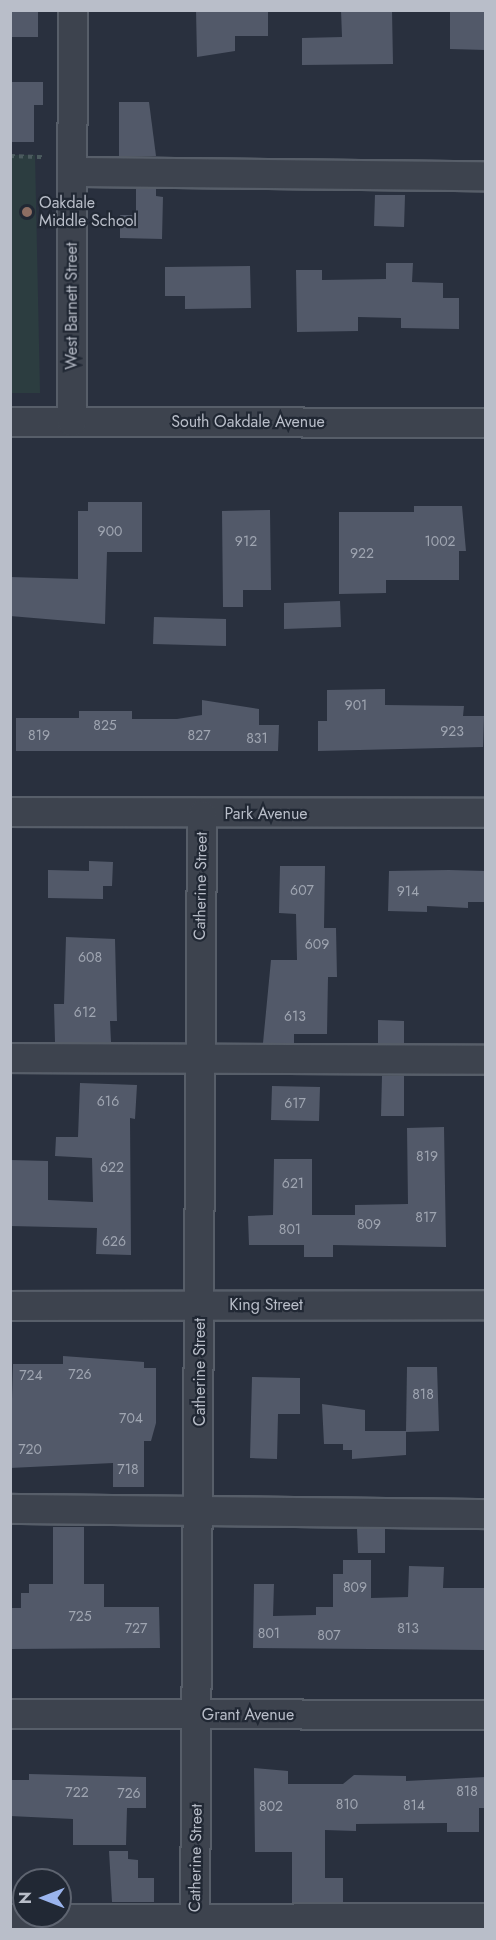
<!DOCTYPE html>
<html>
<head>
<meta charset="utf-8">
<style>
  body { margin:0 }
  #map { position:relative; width:496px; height:1940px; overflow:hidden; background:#29303e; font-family:Jost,sans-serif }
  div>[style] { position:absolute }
  .green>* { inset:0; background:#2c3d40 }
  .building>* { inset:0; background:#525969 }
  .path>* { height:4px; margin-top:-2px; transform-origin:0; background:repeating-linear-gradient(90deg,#4b5a5e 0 4.5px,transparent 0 9px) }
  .roads { filter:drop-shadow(2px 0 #575e69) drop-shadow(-2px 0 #575e69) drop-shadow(0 2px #575e69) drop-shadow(0 -2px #575e69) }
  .minor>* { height:28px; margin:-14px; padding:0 14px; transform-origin:14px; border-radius:14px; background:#3d434e }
  .dots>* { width:16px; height:16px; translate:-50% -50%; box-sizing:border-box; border:3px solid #212834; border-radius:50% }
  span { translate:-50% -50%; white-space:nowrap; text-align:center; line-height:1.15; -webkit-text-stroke:4.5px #212834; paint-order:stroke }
  .number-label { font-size:14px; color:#9fa5b1 }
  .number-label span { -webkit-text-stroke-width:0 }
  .poi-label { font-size:16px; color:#b9bec9 }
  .left { translate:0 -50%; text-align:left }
  .street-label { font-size:16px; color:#b9bec9 }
  .frame { position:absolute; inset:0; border:12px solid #b9bec9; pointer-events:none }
  .north { position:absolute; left:12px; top:1868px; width:60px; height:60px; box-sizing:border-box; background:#212834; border:2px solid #5e6470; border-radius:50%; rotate:270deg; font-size:16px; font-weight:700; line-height:24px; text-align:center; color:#b9bec9 }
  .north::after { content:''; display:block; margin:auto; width:21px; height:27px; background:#9ab4ed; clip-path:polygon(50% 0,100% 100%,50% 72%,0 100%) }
</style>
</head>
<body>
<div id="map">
  <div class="green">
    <div style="clip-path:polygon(11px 155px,35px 155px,40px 393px,11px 393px)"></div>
  </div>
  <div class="building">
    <div style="clip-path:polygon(10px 10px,38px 10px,38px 37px,10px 37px)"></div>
    <div style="clip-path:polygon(196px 10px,268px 10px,268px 36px,235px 36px,235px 51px,197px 57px)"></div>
    <div style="clip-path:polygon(341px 10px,392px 10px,393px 64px,302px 65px,302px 38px,342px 37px)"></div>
    <div style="clip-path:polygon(450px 10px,486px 10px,486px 50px,450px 49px)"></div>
    <div style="clip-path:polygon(10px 82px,43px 82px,43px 105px,34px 105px,34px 142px,10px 142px)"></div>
    <div style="clip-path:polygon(119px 102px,149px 102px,156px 156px,119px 156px)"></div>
    <div style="clip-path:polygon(136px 189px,156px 189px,156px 196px,163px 197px,162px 239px,120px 238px,120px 215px,136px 215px)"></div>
    <div style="clip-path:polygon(375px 195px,405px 195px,404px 227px,374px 226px)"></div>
    <div style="clip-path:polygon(386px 263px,413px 263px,412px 282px,443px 283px,443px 298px,459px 298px,459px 329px,401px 328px,401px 318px,358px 317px,358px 331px,297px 332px,296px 270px,322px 270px,322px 280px,386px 279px)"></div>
    <div style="clip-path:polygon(250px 266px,251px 308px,185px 309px,185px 296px,165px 296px,165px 267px)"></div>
    <div style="clip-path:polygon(88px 502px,142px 502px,142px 552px,107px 552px,105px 624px,10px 616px,10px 577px,78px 579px,78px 511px,88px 511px)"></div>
    <div style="clip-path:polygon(414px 506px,462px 506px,466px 551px,459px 551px,459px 580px,386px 580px,386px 593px,339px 594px,339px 512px,414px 512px)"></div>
    <div style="clip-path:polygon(270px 510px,271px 590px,243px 590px,243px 607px,223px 607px,222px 511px)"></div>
    <div style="clip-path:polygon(340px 601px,341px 627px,284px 629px,284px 603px)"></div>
    <div style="clip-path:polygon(154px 617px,226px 619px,226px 646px,153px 644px)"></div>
    <div style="clip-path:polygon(385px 689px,385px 705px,464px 706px,463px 716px,484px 716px,483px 747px,318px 751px,318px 721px,327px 721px,327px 690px)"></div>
    <div style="clip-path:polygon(202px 700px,259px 709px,259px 725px,279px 725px,278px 751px,16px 751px,16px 718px,79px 718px,79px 711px,132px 711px,132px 719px,177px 719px,202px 715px)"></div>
    <div style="clip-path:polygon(89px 861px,113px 862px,112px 886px,103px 886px,103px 899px,48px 898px,48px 870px,89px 871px)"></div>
    <div style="clip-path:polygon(280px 866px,325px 866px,324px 928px,336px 928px,337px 977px,328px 977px,327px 1034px,294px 1034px,294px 1043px,263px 1043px,271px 960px,297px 960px,296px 914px,279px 913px)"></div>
    <div style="clip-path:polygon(449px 870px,486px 871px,486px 902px,468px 902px,468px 908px,427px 906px,427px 912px,388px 911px,389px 871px)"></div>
    <div style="clip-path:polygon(66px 937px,115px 939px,117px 1021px,110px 1021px,111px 1042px,55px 1042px,54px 1004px,64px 1004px)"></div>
    <div style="clip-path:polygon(378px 1020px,404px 1021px,404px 1043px,378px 1043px)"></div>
    <div style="clip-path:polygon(382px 1076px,404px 1076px,404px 1116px,381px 1116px)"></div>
    <div style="clip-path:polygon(80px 1083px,137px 1085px,135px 1119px,130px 1118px,131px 1255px,96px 1254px,97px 1228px,10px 1226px,10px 1160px,48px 1161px,48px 1200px,93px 1202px,92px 1158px,55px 1156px,56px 1137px,78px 1137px)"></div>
    <div style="clip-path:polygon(272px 1086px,320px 1087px,319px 1121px,271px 1120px)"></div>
    <div style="clip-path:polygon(444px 1127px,446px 1247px,333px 1245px,333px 1257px,304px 1257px,304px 1245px,249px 1245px,248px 1216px,273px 1215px,274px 1159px,312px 1159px,312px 1215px,355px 1215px,355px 1205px,408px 1204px,407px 1128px)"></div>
    <div style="clip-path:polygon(63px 1356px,144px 1362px,144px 1368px,156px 1368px,156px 1423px,151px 1441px,144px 1441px,144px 1487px,113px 1487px,113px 1463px,10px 1468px,13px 1364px,63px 1364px)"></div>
    <div style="clip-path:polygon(407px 1367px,437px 1367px,439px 1431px,406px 1432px)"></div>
    <div style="clip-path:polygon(252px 1377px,300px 1378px,300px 1414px,278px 1414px,277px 1459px,250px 1458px)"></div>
    <div style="clip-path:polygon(322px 1404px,365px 1410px,365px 1431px,406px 1431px,406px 1455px,352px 1459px,352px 1450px,343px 1450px,343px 1444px,324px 1444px)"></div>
    <div style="clip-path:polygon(53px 1527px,84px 1527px,84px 1584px,104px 1584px,104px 1607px,159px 1607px,160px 1648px,10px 1649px,10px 1608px,21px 1608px,21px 1593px,29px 1593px,29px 1584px,53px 1584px)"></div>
    <div style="clip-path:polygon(357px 1529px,385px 1529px,385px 1553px,358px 1553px)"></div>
    <div style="clip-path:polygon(343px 1560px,371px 1560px,371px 1598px,408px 1597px,409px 1566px,444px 1567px,443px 1588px,486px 1588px,486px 1650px,253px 1648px,254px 1584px,274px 1584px,273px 1616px,316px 1615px,316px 1607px,333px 1607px,333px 1574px,343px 1574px)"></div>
    <div style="clip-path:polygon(254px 1768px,288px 1771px,288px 1784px,343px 1784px,354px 1775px,406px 1776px,406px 1781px,486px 1777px,486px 1808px,479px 1808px,479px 1832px,447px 1832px,447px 1823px,356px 1824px,356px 1831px,325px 1830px,325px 1878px,343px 1878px,343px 1902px,292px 1902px,292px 1852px,255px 1852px)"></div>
    <div style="clip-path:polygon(29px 1774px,146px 1777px,146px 1808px,127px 1808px,126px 1845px,73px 1845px,73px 1819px,10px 1816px,10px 1780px,29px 1780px)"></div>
    <div style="clip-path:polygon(109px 1851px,128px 1851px,128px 1859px,138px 1860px,138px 1878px,154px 1878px,154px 1902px,112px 1902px)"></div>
  </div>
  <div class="path">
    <div style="left:10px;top:156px;width:36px;rotate:2deg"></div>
  </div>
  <div class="roads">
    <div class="minor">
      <div style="left:73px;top:172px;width:413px;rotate:0.6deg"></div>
      <div style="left:10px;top:422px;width:476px;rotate:0.1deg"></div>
      <div style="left:72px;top:422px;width:412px;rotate:-89.9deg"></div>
      <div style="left:10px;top:812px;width:476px;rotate:0.1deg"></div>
      <div style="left:10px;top:1058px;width:476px;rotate:0.2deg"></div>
      <div style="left:10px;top:1306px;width:476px;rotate:-0.1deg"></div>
      <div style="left:10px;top:1509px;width:476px;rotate:0.6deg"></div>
      <div style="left:10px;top:1714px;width:476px;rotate:0.1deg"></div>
      <div style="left:10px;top:1919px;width:476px;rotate:-0.1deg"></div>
      <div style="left:195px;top:1930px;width:1115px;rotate:-89.64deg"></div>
    </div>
  </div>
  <div class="dots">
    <div style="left:27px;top:212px;background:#8d6e63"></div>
  </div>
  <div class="number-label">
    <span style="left:110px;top:531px">900</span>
    <span style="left:246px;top:541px">912</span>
    <span style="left:440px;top:541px">1002</span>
    <span style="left:362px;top:553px">922</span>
    <span style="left:356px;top:705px">901</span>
    <span style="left:105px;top:725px">825</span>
    <span style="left:452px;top:731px">923</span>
    <span style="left:39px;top:735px">819</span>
    <span style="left:199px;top:735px">827</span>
    <span style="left:257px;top:738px">831</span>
    <span style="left:302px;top:890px">607</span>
    <span style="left:408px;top:891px">914</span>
    <span style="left:317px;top:944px">609</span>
    <span style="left:90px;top:957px">608</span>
    <span style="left:85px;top:1012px">612</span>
    <span style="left:295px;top:1016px">613</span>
    <span style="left:108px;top:1101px">616</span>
    <span style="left:295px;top:1103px">617</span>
    <span style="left:427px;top:1156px">819</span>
    <span style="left:112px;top:1167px">622</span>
    <span style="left:293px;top:1183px">621</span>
    <span style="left:426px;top:1217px">817</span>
    <span style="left:369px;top:1224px">809</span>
    <span style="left:290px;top:1229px">801</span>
    <span style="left:114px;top:1241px">626</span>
    <span style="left:80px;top:1374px">726</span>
    <span style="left:31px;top:1375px">724</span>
    <span style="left:423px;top:1394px">818</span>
    <span style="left:131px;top:1418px">704</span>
    <span style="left:30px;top:1449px">720</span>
    <span style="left:128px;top:1469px">718</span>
    <span style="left:355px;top:1587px">809</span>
    <span style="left:80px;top:1616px">725</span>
    <span style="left:136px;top:1628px">727</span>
    <span style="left:408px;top:1628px">813</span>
    <span style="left:269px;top:1633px">801</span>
    <span style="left:329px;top:1635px">807</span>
    <span style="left:467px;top:1791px">818</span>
    <span style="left:77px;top:1792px">722</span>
    <span style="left:129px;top:1793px">726</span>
    <span style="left:347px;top:1804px">810</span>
    <span style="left:414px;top:1805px">814</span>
    <span style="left:271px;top:1806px">802</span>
  </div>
  <div class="poi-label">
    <span class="left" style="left:39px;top:212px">Oakdale<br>Middle School</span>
  </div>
  <div class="street-label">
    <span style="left:72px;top:306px;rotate:-90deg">West Barnett Street</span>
    <span style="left:248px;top:422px">South Oakdale Avenue</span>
    <span style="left:266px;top:814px">Park Avenue</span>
    <span style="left:201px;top:886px;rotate:-89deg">Catherine Street</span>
    <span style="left:266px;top:1305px">King Street</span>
    <span style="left:200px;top:1372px;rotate:-90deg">Catherine Street</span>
    <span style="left:248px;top:1715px">Grant Avenue</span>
    <span style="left:196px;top:1858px;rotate:-89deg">Catherine Street</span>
  </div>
  <div class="frame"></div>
  <div class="north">N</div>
</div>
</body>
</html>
